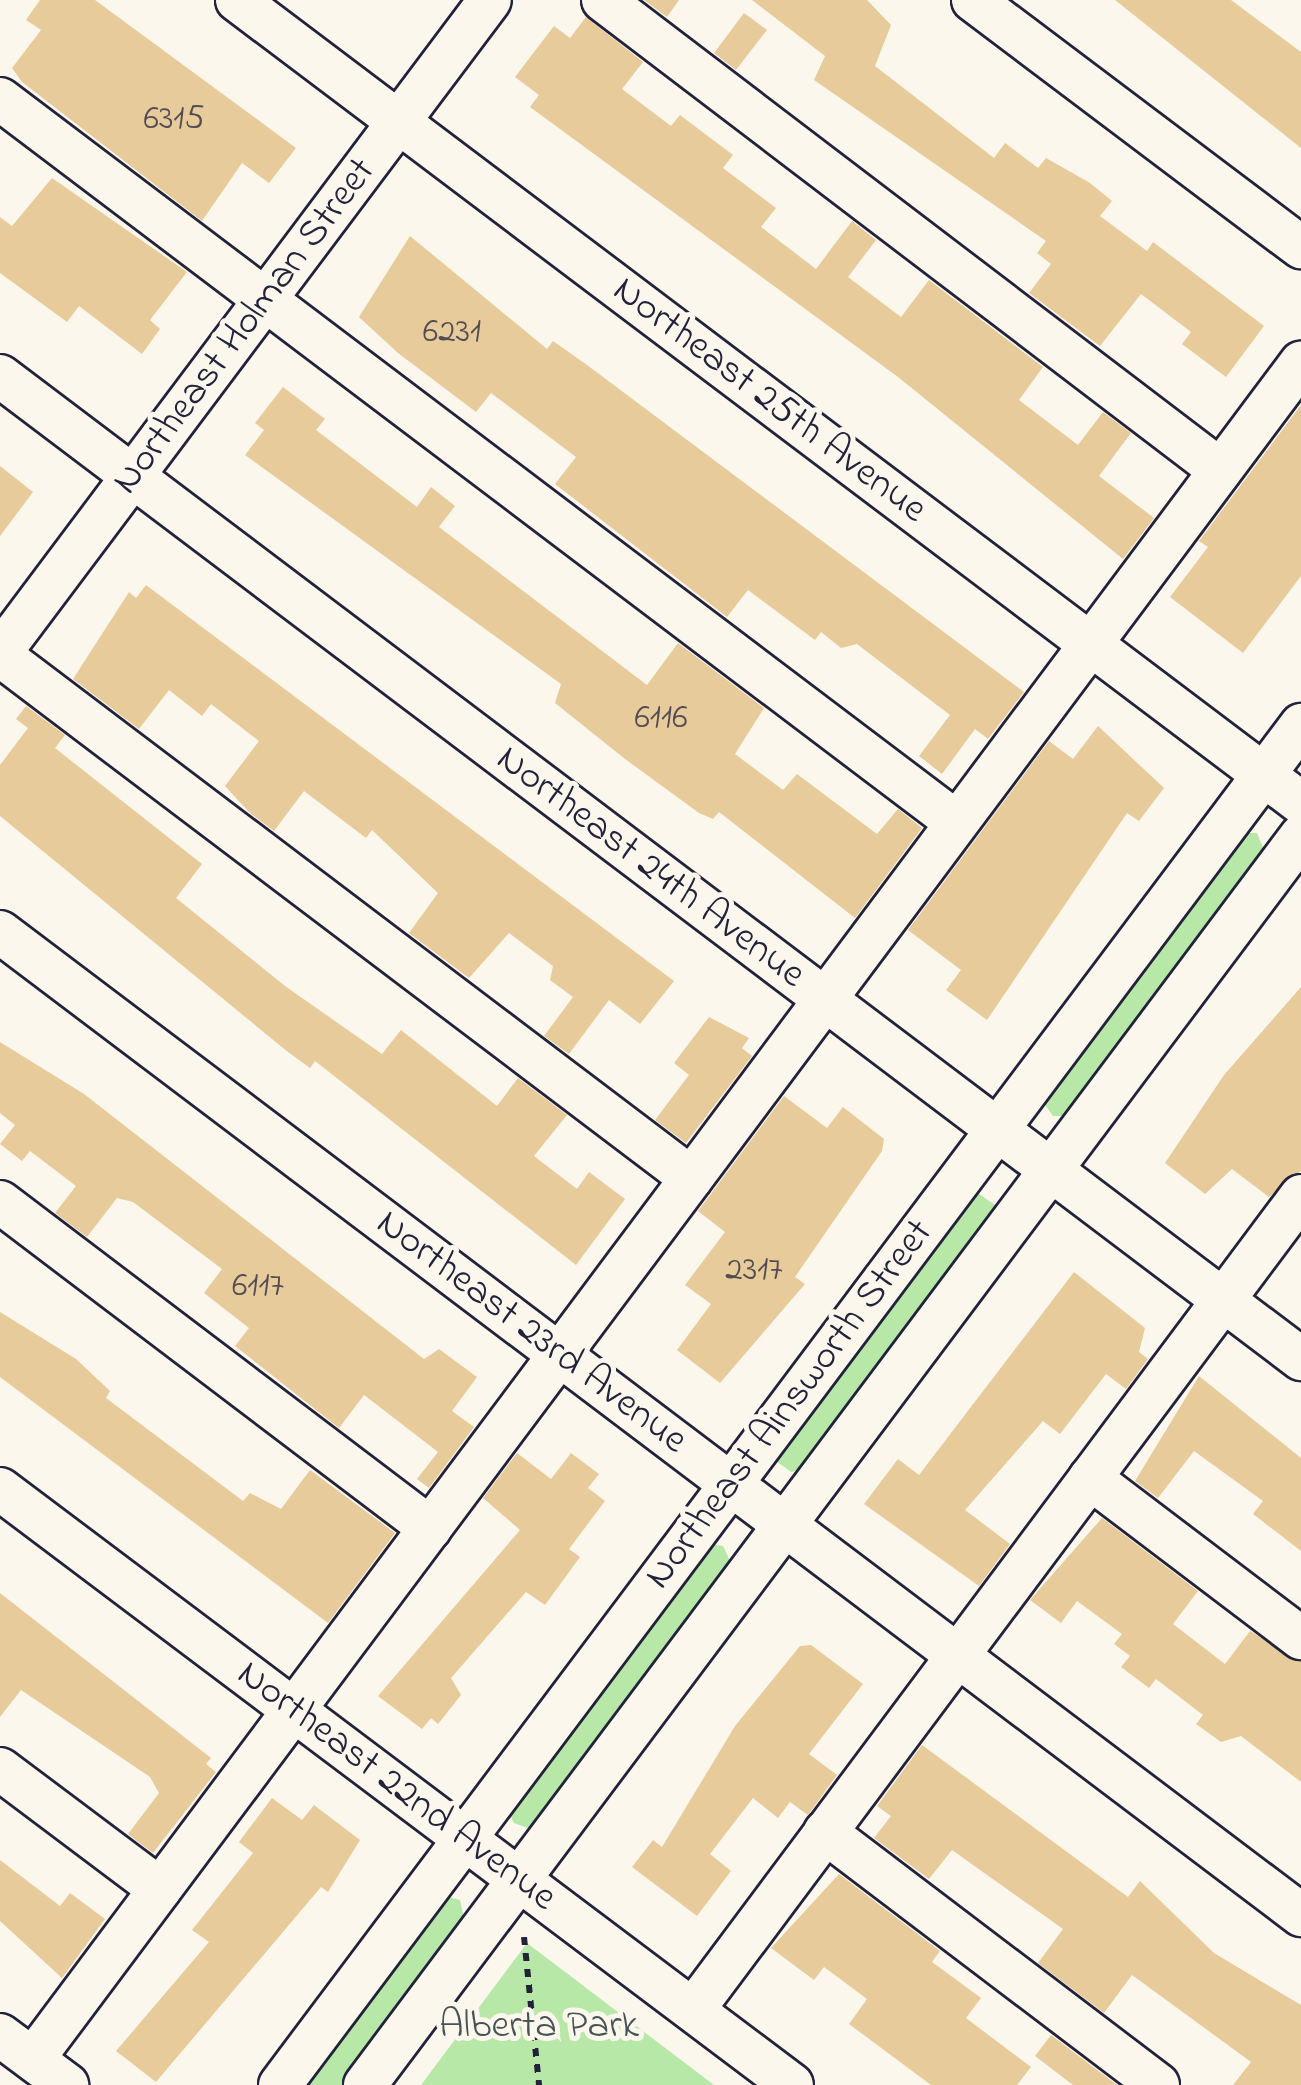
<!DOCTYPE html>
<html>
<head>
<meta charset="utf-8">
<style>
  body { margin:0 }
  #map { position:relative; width:1301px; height:2085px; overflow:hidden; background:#fbf7ec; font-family:"Indie Flower",sans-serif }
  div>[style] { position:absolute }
  .green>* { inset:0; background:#b7e8a8 }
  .building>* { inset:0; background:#e7cb9b }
  .path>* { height:6px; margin-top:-3px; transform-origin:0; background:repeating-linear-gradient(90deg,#22223b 0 8px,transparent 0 16px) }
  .roads { filter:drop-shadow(2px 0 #22223b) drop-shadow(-2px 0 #22223b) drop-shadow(0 2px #22223b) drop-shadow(0 -2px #22223b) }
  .minor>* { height:42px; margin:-21px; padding:0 21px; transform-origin:21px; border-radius:21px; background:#fbf7ec }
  span { translate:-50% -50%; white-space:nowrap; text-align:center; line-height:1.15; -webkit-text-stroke:10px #fbf7ec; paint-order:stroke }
  .number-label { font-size:35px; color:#534c53 }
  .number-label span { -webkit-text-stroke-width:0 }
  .street-label { font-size:40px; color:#22223b }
  .park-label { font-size:40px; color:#475456 }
</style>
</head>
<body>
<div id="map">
  <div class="green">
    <div style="clip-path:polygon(1234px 833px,1257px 833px,1266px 855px,1065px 1116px,1053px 1116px,1040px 1098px)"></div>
    <div style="clip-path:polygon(966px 1185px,1001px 1209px,807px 1469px,791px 1472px,776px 1461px,774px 1442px)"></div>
    <div style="clip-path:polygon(703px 1543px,723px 1546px,733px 1567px,531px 1829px,514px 1823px,507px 1810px)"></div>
    <div style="clip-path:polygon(445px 1896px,460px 1900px,466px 1927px,346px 2085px,298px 2085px)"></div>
    <div style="clip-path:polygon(527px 1943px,714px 2085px,421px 2085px)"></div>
  </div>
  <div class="building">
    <div style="clip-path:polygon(40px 0,95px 0,296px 148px,269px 183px,242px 163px,202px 221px,22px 82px,12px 68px,41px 30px,26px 20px)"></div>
    <div style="clip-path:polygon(644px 0,679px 0,667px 17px)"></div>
    <div style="clip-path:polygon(752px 0,867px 0,891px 25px,875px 66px,994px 158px,1005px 143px,1038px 168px,1046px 158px,1090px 183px,1112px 201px,1100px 216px,1147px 251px,1153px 242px,1264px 326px,1226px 377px,1182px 344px,1191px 332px,1141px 294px,1100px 346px,1029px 293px,1051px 264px,1037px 253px,1046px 241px,814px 80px,825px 56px)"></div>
    <div style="clip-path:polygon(1115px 0,1231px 0,1301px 52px,1301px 148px)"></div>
    <div style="clip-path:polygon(744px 13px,767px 30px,736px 70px,714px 53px)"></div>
    <div style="clip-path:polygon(586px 17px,643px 62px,622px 89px,671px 126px,680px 115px,733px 155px,723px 168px,776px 208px,761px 227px,816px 269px,852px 221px,876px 240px,848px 277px,901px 317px,929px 280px,1043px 367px,1019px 400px,1078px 445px,1103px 412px,1131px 433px,1099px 476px,1154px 518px,1123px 559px,898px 377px,530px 107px,539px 95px,515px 77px,554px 26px,570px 38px)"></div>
    <div style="clip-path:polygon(52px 178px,187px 272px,150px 320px,160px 329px,142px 354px,79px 306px,67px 322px,0 273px,0 217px,12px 226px)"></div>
    <div style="clip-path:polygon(410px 236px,547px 349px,553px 341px,587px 365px,1024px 692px,988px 739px,975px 729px,942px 774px,919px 756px,950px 715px,857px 644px,841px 648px,821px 632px,815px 640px,748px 590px,727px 617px,555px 484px,576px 457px,491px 393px,476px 412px,398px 353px,359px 317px)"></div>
    <div style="clip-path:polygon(283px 387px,325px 419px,316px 430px,417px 507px,431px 487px,455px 506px,439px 527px,647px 685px,678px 643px,764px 708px,735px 754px,783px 790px,797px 774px,877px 834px,898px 809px,922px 828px,855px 918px,719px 812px,713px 819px,699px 813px,625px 759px,555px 703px,561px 684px,245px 455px,264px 430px,255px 423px)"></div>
    <div style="clip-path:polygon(1301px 405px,1301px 576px,1243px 653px,1170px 597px,1208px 547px,1199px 541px)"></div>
    <div style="clip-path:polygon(0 466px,33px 492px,0 536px)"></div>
    <div style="clip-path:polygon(146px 585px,674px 981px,640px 1024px,609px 1000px,569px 1054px,544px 1036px,573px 997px,550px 980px,553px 966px,509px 933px,469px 978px,409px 933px,438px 893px,372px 830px,366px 838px,304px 791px,274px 831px,250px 813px,225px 786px,259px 741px,211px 704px,202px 716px,169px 690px,139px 729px,73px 679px,129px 592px,136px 598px)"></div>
    <div style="clip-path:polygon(26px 706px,65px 735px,55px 748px,202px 864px,176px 898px,285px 986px,382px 1054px,401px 1030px,497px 1106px,518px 1078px,567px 1115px,534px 1156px,577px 1189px,589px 1172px,625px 1199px,576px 1265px,315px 1061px,310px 1068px,288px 1052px,0 816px,0 765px,28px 728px,16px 719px)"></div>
    <div style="clip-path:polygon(1098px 726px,1164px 788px,1139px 821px,1127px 813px,987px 1020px,946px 990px,961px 970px,908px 930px,1049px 741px,1073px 759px)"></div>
    <div style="clip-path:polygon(1301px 987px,1301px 1171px,1269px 1197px,1232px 1169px,1205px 1194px,1165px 1163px,1224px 1075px)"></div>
    <div style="clip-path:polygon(709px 1017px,749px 1038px,742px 1048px,752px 1056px,686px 1143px,655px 1120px,689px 1075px,674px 1063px)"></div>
    <div style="clip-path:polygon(0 1042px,84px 1094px,424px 1359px,439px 1349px,477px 1377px,452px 1411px,474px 1427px,429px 1488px,417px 1479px,438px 1452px,364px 1395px,339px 1428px,235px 1346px,249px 1328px,204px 1293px,222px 1269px,133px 1202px,117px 1198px,87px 1237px,55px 1213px,76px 1186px,30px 1151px,22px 1161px,0 1144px,15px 1125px,0 1113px)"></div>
    <div style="clip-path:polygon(784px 1096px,827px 1128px,843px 1107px,884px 1139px,882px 1151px,795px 1277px,805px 1284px,720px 1383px,677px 1350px,711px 1304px,685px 1285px,725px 1232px,698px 1211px)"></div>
    <div style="clip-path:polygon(1074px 1272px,1145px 1328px,1139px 1352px,1148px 1359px,1126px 1389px,1106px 1374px,1060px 1434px,1043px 1421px,965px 1510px,1010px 1544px,979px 1586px,864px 1504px,898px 1459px,919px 1475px)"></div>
    <div style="clip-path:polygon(0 1312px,76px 1359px,110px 1391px,106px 1398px,243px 1501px,250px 1493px,281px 1509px,310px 1470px,395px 1533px,328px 1623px,0 1377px)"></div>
    <div style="clip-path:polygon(1199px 1376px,1301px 1458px,1301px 1551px,1253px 1514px,1263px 1501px,1194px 1451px,1158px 1498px,1135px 1481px)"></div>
    <div style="clip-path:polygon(517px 1453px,551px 1479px,571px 1453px,599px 1474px,588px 1488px,605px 1501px,569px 1549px,580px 1557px,545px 1605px,526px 1592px,451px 1678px,461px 1695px,438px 1724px,431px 1718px,422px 1729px,378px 1696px,520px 1530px,483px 1498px)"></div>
    <div style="clip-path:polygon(1102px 1518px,1198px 1591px,1173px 1624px,1225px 1664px,1250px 1631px,1301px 1662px,1301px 1782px,1241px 1736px,1221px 1742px,1196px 1724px,1203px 1715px,1156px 1679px,1149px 1688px,1121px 1667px,1130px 1656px,1114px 1644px,1122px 1634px,1077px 1601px,1061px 1623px,1030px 1600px)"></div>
    <div style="clip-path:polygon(0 1593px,211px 1758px,206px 1764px,216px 1772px,153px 1853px,128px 1834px,159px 1793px,150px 1777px,21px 1690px,0 1717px)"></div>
    <div style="clip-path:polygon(811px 1645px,863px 1684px,809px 1754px,837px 1775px,808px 1815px,790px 1802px,778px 1818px,753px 1798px,710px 1854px,731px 1871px,697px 1916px,632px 1867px,653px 1840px,662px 1847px,735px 1726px,800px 1646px)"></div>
    <div style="clip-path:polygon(922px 1745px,1128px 1897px,1140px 1881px,1214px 1953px,1301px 2005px,1301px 2085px,1233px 2085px,1251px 2062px,1132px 1975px,1104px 2013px,1038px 1963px,1063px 1929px,952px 1850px,929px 1879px,874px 1838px,891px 1816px,877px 1806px)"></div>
    <div style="clip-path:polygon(272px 1798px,302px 1820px,314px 1805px,360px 1840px,328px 1892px,321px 1887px,156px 2082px,116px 2051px,209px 1942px,192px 1930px,253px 1853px,239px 1842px)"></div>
    <div style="clip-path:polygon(0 1860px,60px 1906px,70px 1893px,105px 1919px,62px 1978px,0 1921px)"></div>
    <div style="clip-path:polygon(839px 1874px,940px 1951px,932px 1962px,981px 1998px,966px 2018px,1031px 2067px,1017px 2085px,931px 2085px,849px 2024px,867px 1999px,824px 1967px,814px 1980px,771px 1948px)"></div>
    <div style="clip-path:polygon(1051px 2035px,1117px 2085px,1073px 2085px,1035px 2056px)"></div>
  </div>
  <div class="path">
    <div style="left:524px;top:1937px;width:149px;rotate:84.2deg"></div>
  </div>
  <div class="roads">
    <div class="minor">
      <div style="left:237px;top:0;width:1333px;rotate:37.04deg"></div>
      <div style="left:603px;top:0;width:776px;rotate:37.3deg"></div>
      <div style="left:973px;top:0;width:411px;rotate:37deg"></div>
      <div style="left:0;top:99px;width:1199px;rotate:37.1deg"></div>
      <div style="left:0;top:376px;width:1631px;rotate:37.07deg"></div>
      <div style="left:0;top:653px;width:816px;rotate:-53.12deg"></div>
      <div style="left:0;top:655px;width:867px;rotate:37.12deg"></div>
      <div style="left:0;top:932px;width:1631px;rotate:37.07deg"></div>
      <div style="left:0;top:1202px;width:540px;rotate:37.17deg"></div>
      <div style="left:1090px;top:1478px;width:265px;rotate:37.2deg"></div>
      <div style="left:0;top:1489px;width:991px;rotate:36.96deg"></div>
      <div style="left:0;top:1769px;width:200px;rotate:36.9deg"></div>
      <div style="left:825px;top:1832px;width:418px;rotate:37.2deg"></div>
      <div style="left:693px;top:2010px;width:1016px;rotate:-53.24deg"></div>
      <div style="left:0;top:2035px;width:84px;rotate:36.7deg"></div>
      <div style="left:33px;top:2059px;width:2118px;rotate:-53.22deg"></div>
      <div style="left:280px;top:2085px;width:1701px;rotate:-53.1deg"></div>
      <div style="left:365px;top:2085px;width:1561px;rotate:-53.15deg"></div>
    </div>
  </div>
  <div class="number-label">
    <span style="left:174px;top:120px">6315</span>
    <span style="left:452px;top:333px">6231</span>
    <span style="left:661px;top:719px">6116</span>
    <span style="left:754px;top:1271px">2317</span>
    <span style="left:258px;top:1287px">6117</span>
  </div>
  <div class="street-label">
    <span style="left:245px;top:327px;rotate:-53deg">Northeast Holman Street</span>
    <span style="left:769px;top:401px;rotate:37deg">Northeast 25th Avenue</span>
    <span style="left:650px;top:868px;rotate:37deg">Northeast 24th Avenue</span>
    <span style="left:531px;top:1333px;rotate:37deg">Northeast 23rd Avenue</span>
    <span style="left:790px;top:1405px;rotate:-53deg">Northeast Ainsworth Street</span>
    <span style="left:396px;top:1787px;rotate:37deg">Northeast 22nd Avenue</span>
  </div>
  <div class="park-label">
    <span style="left:539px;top:2027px">Alberta Park</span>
  </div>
</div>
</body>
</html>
